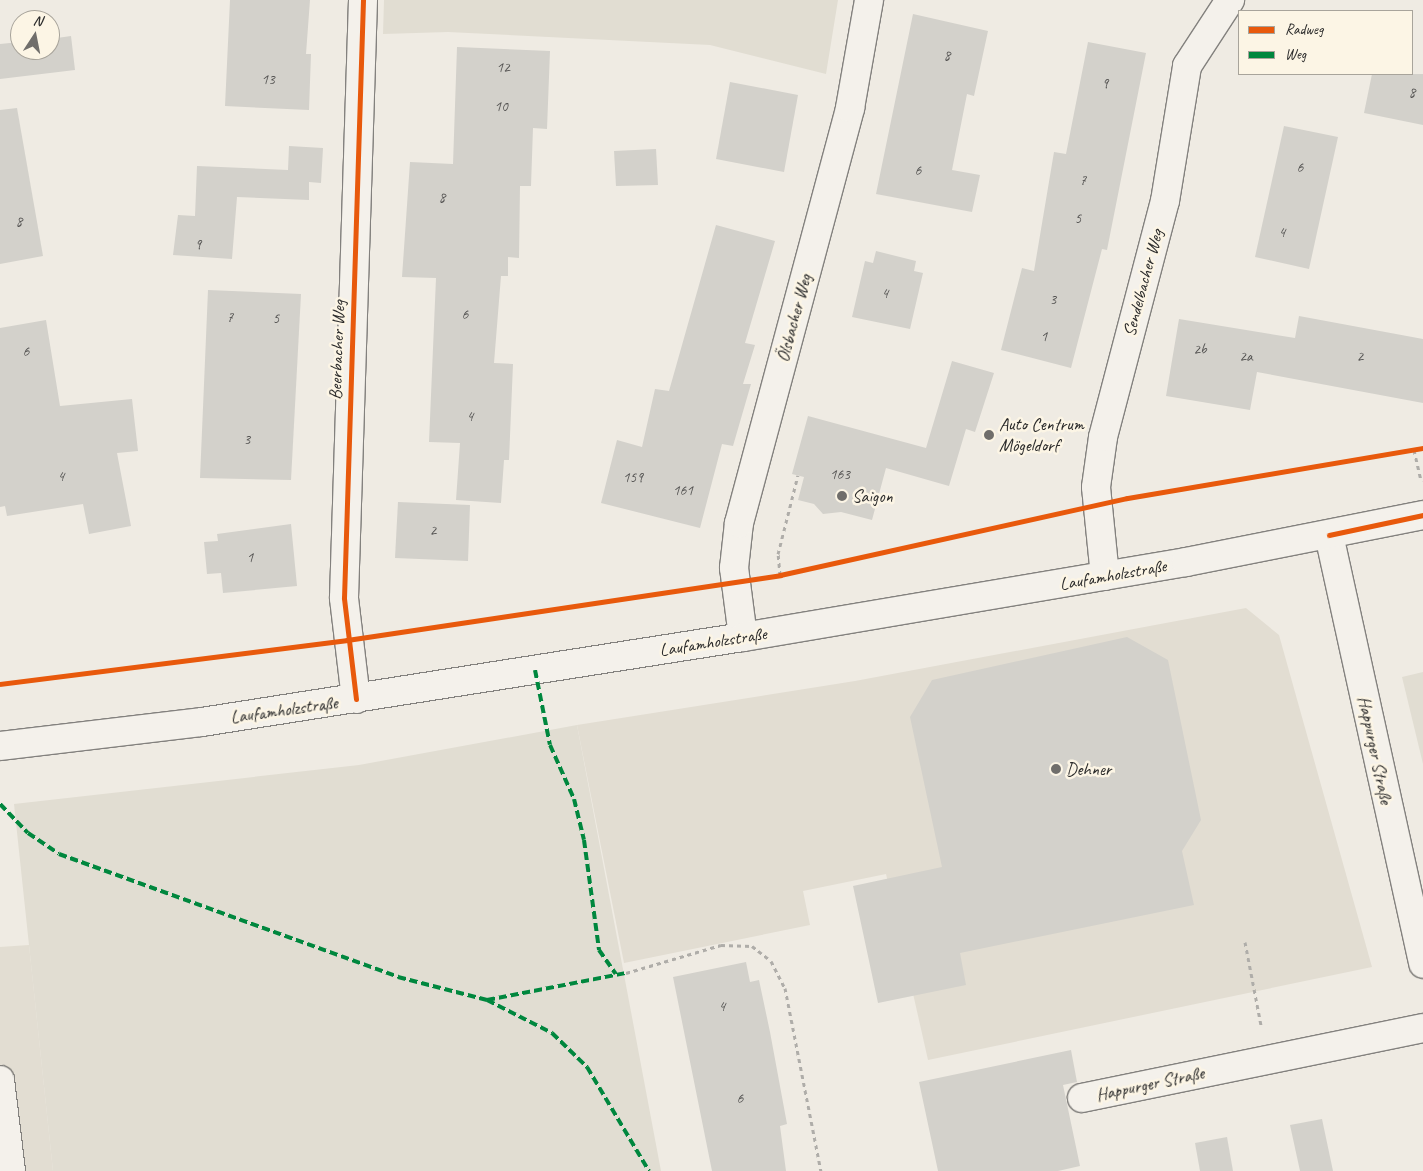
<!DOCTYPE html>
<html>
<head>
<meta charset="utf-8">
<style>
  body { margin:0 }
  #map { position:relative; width:1423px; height:1171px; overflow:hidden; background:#efebe3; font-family:Caveat,sans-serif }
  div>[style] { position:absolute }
  .built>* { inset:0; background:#e2ddd2 }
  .green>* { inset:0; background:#e1ddd2 }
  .building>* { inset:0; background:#d3d1cb }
  .path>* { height:3px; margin-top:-1.5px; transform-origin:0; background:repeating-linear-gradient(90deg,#afada9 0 4px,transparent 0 8px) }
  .roads { filter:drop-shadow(1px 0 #83817e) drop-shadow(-1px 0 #83817e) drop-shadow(0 1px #83817e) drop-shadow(0 -1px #83817e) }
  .minor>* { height:28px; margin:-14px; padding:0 14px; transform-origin:14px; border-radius:14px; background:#f4f1eb }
  .secondary>* { height:28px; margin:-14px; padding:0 14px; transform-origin:14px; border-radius:14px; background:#f4f1eb }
  .quiet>* { height:4px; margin-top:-2px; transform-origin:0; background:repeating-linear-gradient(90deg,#00873e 0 8px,transparent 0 12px) }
  .cycleway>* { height:5px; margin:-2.5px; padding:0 2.5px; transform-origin:2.5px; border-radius:2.5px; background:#e8590c }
  .dots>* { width:14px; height:14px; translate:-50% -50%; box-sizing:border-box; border:2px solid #fcf5e5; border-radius:50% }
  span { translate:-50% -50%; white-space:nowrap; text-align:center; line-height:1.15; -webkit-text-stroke:5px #fcf5e5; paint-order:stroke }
  .number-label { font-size:15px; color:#555453 }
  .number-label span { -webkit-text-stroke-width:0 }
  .street-label { font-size:18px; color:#2b2b2b }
  .poi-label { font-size:18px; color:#2b2b2b }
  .left { translate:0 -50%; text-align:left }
  .legend { position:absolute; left:1238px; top:10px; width:175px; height:65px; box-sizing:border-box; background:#fcf5e5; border:1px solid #a8a49b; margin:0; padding:6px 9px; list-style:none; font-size:15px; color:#2b2b2b }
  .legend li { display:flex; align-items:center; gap:10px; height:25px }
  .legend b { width:25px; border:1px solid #a8a49b }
  .north { position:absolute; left:10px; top:10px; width:50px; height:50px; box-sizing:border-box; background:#fcf5e5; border:1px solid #a8a49b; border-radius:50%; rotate:11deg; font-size:14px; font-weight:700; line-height:20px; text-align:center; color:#2b2b2b }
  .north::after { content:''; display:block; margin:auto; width:18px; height:22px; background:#706e6b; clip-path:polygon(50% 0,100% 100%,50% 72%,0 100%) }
</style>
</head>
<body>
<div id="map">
  <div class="built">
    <div style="clip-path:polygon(1246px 608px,1279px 635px,1372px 967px,928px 1060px,886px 874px,803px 891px,810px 925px,624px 963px,577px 725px,855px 681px)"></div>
    <div style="clip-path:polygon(29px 945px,53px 1171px,0 1171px,0 947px)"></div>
  </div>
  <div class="green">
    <div style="clip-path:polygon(384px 0,838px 0,826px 74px,710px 45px,448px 32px,383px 34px)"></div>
    <div style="clip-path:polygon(1423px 672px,1423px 764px,1402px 677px)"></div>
    <div style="clip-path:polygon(577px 725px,661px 1171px,53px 1171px,14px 804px,359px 765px)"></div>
  </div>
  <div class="building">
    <div style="clip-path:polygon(230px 0,310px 0,306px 54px,311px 54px,309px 110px,225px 106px)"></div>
    <div style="clip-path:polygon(913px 14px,988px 31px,974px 96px,967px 94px,952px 170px,980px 175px,972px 212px,876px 194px)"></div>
    <div style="clip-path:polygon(71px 36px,75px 70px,0 79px,0 44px,20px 42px,20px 50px,50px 50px,50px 39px)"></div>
    <div style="clip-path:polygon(1088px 42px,1146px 53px,1107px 250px,1102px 249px,1071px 368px,1001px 350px,1022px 268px,1034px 271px,1054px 152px,1066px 154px)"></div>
    <div style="clip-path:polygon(457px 47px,550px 51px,547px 129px,533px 128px,531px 186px,520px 186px,519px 258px,508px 257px,508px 276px,501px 276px,494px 363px,513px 364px,509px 460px,504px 460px,501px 503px,456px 500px,460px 443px,429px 442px,436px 278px,402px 277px,410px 162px,453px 164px)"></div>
    <div style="clip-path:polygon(1372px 74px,1423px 74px,1423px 125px,1364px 113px)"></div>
    <div style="clip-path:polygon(730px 82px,798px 95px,784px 172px,716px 159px)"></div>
    <div style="clip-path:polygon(17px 108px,43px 256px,0 264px,0 110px)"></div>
    <div style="clip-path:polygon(1284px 126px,1338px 137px,1309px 269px,1255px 257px)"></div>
    <div style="clip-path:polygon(289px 146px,323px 148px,321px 183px,309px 182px,309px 200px,237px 197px,232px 259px,173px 255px,178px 215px,195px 216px,197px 166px,288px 170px)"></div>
    <div style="clip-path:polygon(656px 149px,658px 185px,616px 186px,614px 151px)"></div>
    <div style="clip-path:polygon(716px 225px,775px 241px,745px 343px,755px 345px,743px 384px,751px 384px,733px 446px,722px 444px,700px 528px,601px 503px,617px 440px,642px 447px,655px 389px,669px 391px)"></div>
    <div style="clip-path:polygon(876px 251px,916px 261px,914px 271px,923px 273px,910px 329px,852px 317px,865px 261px,873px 263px)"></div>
    <div style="clip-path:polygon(208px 290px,301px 294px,291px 480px,200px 478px)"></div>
    <div style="clip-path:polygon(1299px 316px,1423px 339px,1423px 403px,1257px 372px,1250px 410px,1166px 396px,1179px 319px,1295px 338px)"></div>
    <div style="clip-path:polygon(46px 320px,60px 406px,132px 399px,138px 451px,117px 453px,131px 526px,89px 534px,83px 504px,7px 516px,5px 506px,0 507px,0 328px)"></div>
    <div style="clip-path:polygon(952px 361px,994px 373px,975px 432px,966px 429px,949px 486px,886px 468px,872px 520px,841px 512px,823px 514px,814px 504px,798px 500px,804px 477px,792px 474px,808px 416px,926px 448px)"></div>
    <div style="clip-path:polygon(398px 502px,470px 505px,468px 561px,395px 558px)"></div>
    <div style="clip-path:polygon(291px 524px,297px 586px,223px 593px,221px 573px,207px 574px,204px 542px,218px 541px,217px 534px)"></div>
    <div style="clip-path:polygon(1127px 637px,1168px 660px,1201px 820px,1182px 851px,1194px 905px,960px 953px,966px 985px,878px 1003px,853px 886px,942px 867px,910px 717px,932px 680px)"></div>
    <div style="clip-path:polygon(746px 962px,750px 982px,759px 980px,770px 1032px,787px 1124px,780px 1126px,786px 1171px,712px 1171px,673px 977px)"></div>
    <div style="clip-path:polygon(1071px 1050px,1077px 1082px,1063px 1085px,1080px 1166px,1058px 1171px,938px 1171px,919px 1082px)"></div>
    <div style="clip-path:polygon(1322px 1119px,1333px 1171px,1300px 1171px,1290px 1125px)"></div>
    <div style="clip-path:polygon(1227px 1137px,1233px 1171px,1200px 1171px,1195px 1143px)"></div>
  </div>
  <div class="path">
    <div style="left:1414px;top:450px;width:32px;rotate:77deg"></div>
    <div style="left:780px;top:575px;width:21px;rotate:-95deg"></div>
    <div style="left:778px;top:554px;width:81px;rotate:-75.8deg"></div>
    <div style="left:1245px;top:942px;width:85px;rotate:79.1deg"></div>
    <div style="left:626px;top:973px;width:99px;rotate:-16.4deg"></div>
    <div style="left:721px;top:945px;width:31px;rotate:2deg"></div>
    <div style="left:752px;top:946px;width:24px;rotate:38deg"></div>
    <div style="left:771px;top:961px;width:30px;rotate:63deg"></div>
    <div style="left:785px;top:988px;width:187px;rotate:78.9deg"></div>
  </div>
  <div class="roads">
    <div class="minor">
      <div style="left:1329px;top:535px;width:439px;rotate:77.6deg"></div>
      <div style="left:1105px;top:576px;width:89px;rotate:-95.8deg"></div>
      <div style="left:1096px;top:487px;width:50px;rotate:-82deg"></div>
      <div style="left:1103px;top:437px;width:244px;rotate:-75.3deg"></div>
      <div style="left:1165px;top:201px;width:137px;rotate:-80.7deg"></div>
      <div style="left:1187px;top:66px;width:79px;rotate:-56.9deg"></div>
      <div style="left:743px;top:637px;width:70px;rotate:-97.4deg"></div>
      <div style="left:734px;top:568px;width:45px;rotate:-83.7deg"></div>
      <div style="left:739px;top:523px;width:430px;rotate:-75deg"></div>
      <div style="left:850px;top:108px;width:110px;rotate:-80deg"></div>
      <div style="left:356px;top:699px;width:102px;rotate:-96.8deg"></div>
      <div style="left:344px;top:598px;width:598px;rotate:-88.18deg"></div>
      <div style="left:0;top:1080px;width:92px;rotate:83.1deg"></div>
      <div style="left:1082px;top:1098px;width:348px;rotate:-11.6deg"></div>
    </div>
    <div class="secondary">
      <div style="left:0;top:746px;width:203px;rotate:-6.8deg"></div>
      <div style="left:202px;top:722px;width:548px;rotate:-8.93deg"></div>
      <div style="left:743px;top:637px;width:449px;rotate:-9.6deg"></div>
      <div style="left:1186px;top:562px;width:242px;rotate:-11.2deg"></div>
    </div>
  </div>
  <div class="quiet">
    <div style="left:535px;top:670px;width:76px;rotate:78.7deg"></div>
    <div style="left:550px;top:745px;width:59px;rotate:66deg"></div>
    <div style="left:574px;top:799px;width:42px;rotate:76.3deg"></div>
    <div style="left:584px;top:840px;width:111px;rotate:82.2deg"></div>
    <div style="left:599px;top:950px;width:29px;rotate:55deg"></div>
    <div style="left:0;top:804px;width:40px;rotate:46deg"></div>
    <div style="left:28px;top:833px;width:37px;rotate:34deg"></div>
    <div style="left:59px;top:854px;width:361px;rotate:19.9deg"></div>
    <div style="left:398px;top:977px;width:92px;rotate:14.5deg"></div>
    <div style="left:487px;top:1000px;width:142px;rotate:-11deg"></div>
    <div style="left:487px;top:1000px;width:73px;rotate:26.9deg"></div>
    <div style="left:552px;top:1033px;width:49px;rotate:44.2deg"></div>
    <div style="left:587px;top:1067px;width:121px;rotate:59.2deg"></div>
  </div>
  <div class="cycleway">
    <div style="left:1329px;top:535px;width:96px;rotate:-12deg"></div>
    <div style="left:0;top:684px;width:350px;rotate:-7.2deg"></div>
    <div style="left:347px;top:640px;width:438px;rotate:-8.5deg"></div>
    <div style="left:780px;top:575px;width:355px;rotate:-12.5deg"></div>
    <div style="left:1127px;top:498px;width:300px;rotate:-9.6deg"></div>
    <div style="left:356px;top:699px;width:102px;rotate:-96.8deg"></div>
    <div style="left:344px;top:598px;width:598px;rotate:-88.18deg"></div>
  </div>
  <div class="dots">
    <div style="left:989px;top:435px;background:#706e6b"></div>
    <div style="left:842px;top:496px;background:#706e6b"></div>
    <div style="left:1056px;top:769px;background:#706e6b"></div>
  </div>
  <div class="number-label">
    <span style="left:947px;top:56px">8</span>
    <span style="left:503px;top:68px">12</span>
    <span style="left:268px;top:80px">13</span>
    <span style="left:1105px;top:84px">9</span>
    <span style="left:1412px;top:93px">8</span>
    <span style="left:501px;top:107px">10</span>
    <span style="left:1300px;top:168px">6</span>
    <span style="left:918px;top:171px">6</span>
    <span style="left:1083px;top:181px">7</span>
    <span style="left:442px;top:198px">8</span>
    <span style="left:1078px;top:219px">5</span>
    <span style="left:19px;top:222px">8</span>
    <span style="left:1282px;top:233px">4</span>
    <span style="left:198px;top:245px">9</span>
    <span style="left:885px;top:294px">4</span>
    <span style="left:1053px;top:300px">3</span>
    <span style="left:465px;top:315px">6</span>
    <span style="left:230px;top:318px">7</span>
    <span style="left:276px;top:319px">5</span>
    <span style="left:1044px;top:337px">1</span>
    <span style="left:1200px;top:350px">2b</span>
    <span style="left:26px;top:352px">6</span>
    <span style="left:1246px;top:357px">2a</span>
    <span style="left:1360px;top:357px">2</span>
    <span style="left:470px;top:417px">4</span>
    <span style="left:247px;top:440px">3</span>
    <span style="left:840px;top:475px">163</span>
    <span style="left:61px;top:477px">4</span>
    <span style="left:633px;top:478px">159</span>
    <span style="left:683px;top:491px">161</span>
    <span style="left:433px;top:531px">2</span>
    <span style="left:250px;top:558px">1</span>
    <span style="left:722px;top:1007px">4</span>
    <span style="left:740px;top:1099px">6</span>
  </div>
  <div class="street-label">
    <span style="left:1143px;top:283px;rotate:-75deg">Sendelbacher Weg</span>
    <span style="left:794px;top:318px;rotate:-75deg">Ölsbacher Weg</span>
    <span style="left:337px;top:350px;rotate:-88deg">Beerbacher Weg</span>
    <span style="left:1113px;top:575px;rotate:-10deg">Laufamholzstraße</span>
    <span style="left:713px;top:642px;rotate:-9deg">Laufamholzstraße</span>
    <span style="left:284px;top:710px;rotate:-8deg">Laufamholzstraße</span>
    <span style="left:1375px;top:750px;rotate:78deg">Happurger Straße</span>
    <span style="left:1150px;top:1084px;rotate:-12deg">Happurger Straße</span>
  </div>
  <div class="poi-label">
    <span class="left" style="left:999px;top:435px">Auto Centrum<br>Mögeldorf</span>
    <span class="left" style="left:852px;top:496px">Saigon</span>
    <span class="left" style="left:1066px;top:769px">Dehner</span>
  </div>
  <ul class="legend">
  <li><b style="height:6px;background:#e8590c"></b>Radweg</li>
  <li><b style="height:6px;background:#00873e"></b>Weg</li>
  </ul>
  <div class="north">N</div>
</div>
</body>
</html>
